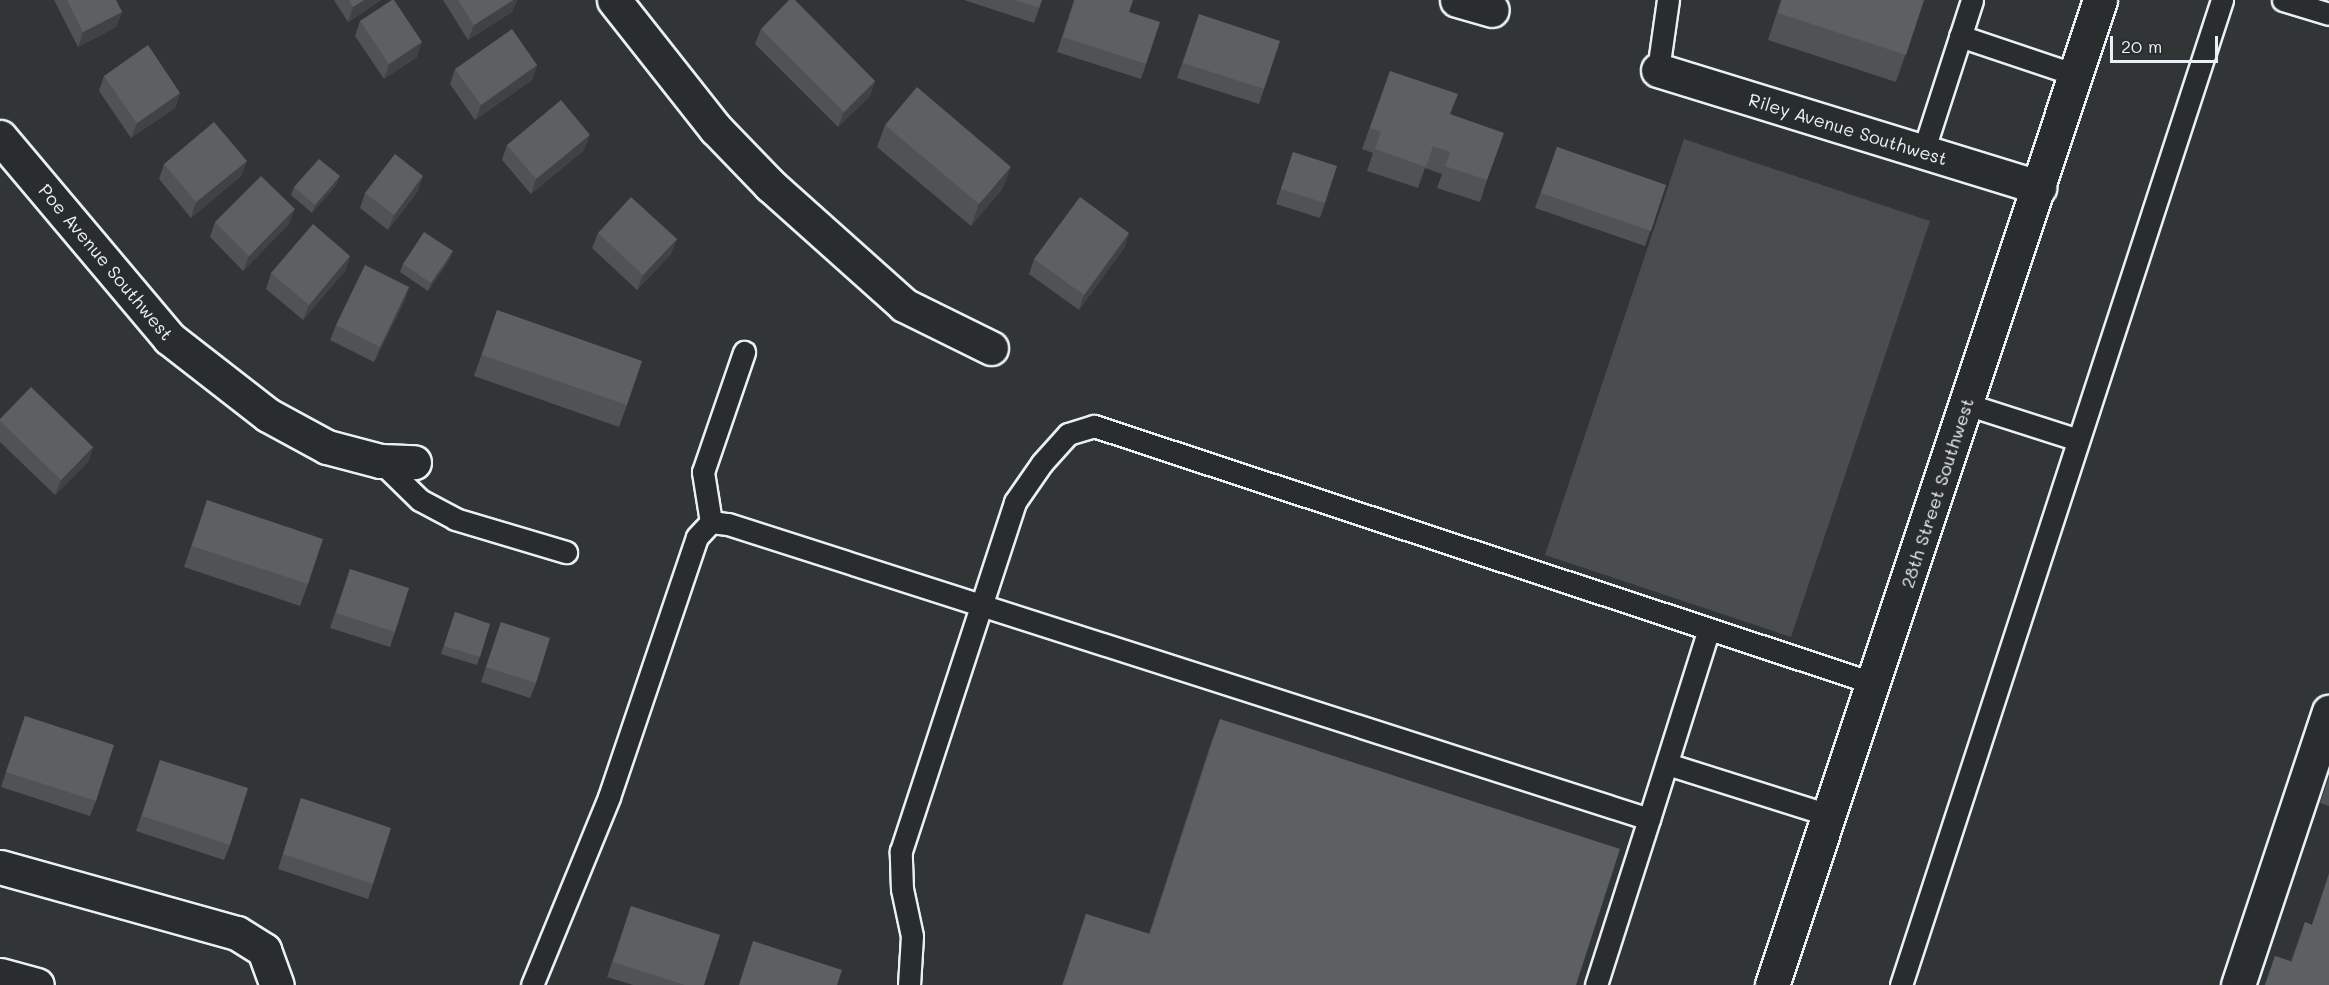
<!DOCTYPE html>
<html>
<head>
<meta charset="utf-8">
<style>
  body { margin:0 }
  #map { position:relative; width:2329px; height:985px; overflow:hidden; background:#323536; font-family:Mali,sans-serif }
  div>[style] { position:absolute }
  .green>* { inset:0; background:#494d4f }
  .roads { filter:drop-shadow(2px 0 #e8f1f8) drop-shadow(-2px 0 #e8f1f8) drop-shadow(0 2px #e8f1f8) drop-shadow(0 -2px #e8f1f8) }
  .service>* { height:21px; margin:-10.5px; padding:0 10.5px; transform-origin:10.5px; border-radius:10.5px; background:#2a2d2e }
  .minor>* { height:33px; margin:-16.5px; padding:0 16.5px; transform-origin:16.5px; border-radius:16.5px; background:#2a2d2e }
  .primary>* { height:33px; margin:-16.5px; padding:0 16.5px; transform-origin:16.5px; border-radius:16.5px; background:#2a2d2e }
  .wall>* { inset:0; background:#4f5355 }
  .shaded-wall>* { inset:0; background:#404345 }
  .building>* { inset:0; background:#5c6063 }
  span { translate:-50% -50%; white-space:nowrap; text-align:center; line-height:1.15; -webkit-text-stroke:6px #2a2d2e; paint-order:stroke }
  .street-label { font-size:18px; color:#e8f1f8 }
  .scale { position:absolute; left:2110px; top:36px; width:108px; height:27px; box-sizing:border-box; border:3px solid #e8f1f8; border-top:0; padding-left:8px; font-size:18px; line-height:21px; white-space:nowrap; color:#e8f1f8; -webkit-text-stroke:4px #2a2d2e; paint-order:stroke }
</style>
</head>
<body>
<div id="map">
  <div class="green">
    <div style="clip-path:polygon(1684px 139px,1930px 221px,1791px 637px,1545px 555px)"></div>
  </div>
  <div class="roads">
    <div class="service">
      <div style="left:2283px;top:0;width:48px;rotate:16.9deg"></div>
      <div style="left:1960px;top:36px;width:122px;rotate:18.6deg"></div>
      <div style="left:1658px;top:70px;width:71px;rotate:-81.9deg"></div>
      <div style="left:1923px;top:152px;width:160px;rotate:-72.1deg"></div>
      <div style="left:1966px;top:404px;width:118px;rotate:17.8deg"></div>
      <div style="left:380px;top:461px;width:56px;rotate:44.3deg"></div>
      <div style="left:420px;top:500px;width:40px;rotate:28deg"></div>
      <div style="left:455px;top:519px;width:116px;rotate:16.6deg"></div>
      <div style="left:711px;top:522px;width:51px;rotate:-99.1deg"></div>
      <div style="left:703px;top:472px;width:127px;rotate:-71.1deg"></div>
      <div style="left:1667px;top:764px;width:170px;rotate:17.5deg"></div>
      <div style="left:532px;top:985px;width:203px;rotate:-67.7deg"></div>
      <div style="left:609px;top:797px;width:274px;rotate:-71.3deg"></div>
      <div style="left:697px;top:537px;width:21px;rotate:-47deg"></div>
      <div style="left:711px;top:522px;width:17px;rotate:7deg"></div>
      <div style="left:728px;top:524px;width:967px;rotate:17.76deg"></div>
      <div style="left:1649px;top:819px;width:199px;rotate:-72.5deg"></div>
      <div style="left:909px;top:985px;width:49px;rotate:-86.5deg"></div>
      <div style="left:912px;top:936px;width:48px;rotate:-102deg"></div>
      <div style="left:902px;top:889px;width:38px;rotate:-92deg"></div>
      <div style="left:901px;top:851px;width:367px;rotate:-71.9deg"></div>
      <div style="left:1015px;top:502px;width:47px;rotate:-55.3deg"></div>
      <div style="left:1042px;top:463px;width:39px;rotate:-48deg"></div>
      <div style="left:1068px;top:434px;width:27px;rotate:-17deg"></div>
      <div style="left:1094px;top:426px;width:820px;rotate:18.26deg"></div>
      <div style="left:1596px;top:985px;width:174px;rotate:-72.3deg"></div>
      <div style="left:1901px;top:985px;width:1036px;rotate:-71.95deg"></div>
    </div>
    <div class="minor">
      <div style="left:614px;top:0;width:164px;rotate:51.7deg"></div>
      <div style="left:716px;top:129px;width:78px;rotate:46deg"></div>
      <div style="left:770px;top:185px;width:180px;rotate:41.8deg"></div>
      <div style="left:904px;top:305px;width:97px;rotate:26.3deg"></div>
      <div style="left:1457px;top:0;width:36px;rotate:16deg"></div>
      <div style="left:1658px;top:70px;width:399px;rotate:17.1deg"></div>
      <div style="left:0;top:137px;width:263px;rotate:49.9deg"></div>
      <div style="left:169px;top:338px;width:125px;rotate:37.9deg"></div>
      <div style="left:268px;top:415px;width:67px;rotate:28.5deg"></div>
      <div style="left:327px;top:447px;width:55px;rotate:14.8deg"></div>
      <div style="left:380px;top:461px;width:34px;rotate:2deg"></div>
      <div style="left:0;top:867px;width:246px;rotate:15.6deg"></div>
      <div style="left:237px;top:933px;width:32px;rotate:32deg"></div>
      <div style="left:264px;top:950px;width:37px;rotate:70deg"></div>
      <div style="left:0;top:975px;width:38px;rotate:15deg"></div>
      <div style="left:2238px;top:985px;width:288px;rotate:-71.6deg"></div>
    </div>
    <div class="primary">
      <div style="left:1772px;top:985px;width:1038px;rotate:-71.58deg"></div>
    </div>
  </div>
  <div class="wall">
    <div style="clip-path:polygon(54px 0,116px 0,122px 12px,116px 27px,78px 47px)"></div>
    <div style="clip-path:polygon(334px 0,381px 0,348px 22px)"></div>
    <div style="clip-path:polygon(443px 0,517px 0,512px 12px,468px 40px)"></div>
    <div style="clip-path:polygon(964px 0,1042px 0,1034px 23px)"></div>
    <div style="clip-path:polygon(1074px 0,1133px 0,1129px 12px,1146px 64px,1141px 79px,1057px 52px)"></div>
    <div style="clip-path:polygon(1781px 0,1924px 0,1896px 82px,1768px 40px)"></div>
    <div style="clip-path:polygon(1199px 14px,1264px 89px,1259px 104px,1177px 78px)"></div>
    <div style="clip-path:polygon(360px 21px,417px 57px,384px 79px,355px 36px)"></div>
    <div style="clip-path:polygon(761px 29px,875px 81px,870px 96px,838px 127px,755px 44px)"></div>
    <div style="clip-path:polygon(537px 65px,532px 80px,475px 120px,450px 84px,455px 69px)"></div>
    <div style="clip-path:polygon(1390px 71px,1450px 114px,1487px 180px,1480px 202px,1437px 188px,1442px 174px,1425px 168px,1418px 188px,1367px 171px,1373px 153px,1362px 149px)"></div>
    <div style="clip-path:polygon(104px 76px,180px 93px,175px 108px,131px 138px,99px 91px)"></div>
    <div style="clip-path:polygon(885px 125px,1003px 188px,971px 226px,877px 147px)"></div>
    <div style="clip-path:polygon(507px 145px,584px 150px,531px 194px,502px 160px)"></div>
    <div style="clip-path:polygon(1557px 147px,1666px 185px,1645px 246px,1535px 208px)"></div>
    <div style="clip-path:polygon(1293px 152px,1325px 203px,1320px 218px,1276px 204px)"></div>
    <div style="clip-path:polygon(247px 161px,241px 176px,191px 218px,159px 179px,164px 164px)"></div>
    <div style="clip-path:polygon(337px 184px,312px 213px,291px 195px,294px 187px)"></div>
    <div style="clip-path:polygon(418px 191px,388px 230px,360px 208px,365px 193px)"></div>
    <div style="clip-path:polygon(215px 222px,289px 224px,243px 271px,210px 237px)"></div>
    <div style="clip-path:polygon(598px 233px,677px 239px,671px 254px,637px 290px,592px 248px)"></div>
    <div style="clip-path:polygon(1129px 233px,1124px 248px,1079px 310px,1029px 274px,1034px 259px)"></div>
    <div style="clip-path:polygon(350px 256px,345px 271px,303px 320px,266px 289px,271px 273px)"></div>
    <div style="clip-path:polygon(450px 259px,428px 291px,400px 272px,403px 264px)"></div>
    <div style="clip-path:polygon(409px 287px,404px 302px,374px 362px,330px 340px,336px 325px)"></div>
    <div style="clip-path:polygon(497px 310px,627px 405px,619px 427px,474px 376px)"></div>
    <div style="clip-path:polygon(0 419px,93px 447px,88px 462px,55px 495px,0 442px)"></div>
    <div style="clip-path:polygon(207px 500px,308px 584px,300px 606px,184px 567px)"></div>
    <div style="clip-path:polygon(350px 569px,395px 632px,390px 647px,330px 628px)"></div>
    <div style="clip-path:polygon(455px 612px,490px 624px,477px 665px,441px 654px)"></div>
    <div style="clip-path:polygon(501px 622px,536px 683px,530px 698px,481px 682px)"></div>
    <div style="clip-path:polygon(25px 716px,96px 801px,90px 816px,1px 787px)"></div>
    <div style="clip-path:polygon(1220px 719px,1576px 985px,1062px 985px,1086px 914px,1149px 934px,1210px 746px)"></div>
    <div style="clip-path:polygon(160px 760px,230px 845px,224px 860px,136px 831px)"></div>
    <div style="clip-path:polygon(2329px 777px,2329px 806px,2320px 803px)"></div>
    <div style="clip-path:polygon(301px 798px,373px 884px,368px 899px,278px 869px)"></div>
    <div style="clip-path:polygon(2329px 873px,2329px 985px,2265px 985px,2275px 956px,2291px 961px,2305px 922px,2312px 925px)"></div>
    <div style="clip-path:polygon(631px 906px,704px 985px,633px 985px,607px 977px)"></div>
  </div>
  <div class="shaded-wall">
    <div style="clip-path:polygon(364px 0,381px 0,348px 22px,353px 7px)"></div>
    <div style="clip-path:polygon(513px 0,517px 0,512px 12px,468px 40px,474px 25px)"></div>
    <div style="clip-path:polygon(122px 12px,116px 27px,78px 47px,83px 32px)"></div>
    <div style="clip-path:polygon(422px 42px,417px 57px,384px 79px,389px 64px)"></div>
    <div style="clip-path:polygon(537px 65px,532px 80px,475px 120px,481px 105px)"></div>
    <div style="clip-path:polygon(875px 81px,870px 96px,838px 127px,844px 112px)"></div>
    <div style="clip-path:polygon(180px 93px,175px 108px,131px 138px,137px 123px)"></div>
    <div style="clip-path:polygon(590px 135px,584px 150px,531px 194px,536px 179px)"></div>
    <div style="clip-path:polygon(247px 161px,241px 176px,191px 218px,196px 202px)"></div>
    <div style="clip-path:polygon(1011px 167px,1003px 188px,971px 226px,979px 204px)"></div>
    <div style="clip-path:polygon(340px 176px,337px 184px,312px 213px,315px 205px)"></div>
    <div style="clip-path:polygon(423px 176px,418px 191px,388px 230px,394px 215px)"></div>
    <div style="clip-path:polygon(295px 209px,289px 224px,243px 271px,249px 256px)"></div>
    <div style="clip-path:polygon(1129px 233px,1124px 248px,1079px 310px,1084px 295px)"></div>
    <div style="clip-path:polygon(677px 239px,671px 254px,637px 290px,643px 275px)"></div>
    <div style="clip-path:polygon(453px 251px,450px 259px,428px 291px,431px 283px)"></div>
    <div style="clip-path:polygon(350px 256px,345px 271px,303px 320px,309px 305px)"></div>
    <div style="clip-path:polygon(409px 287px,404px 302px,374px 362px,380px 347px)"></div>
    <div style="clip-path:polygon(93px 447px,88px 462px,55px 495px,61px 480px)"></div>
  </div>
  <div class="building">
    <div style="clip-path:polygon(67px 0,116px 0,122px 12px,83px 32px)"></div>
    <div style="clip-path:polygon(349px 0,364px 0,353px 7px)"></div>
    <div style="clip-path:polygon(392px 0,394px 0,422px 42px,389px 64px,360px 21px)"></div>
    <div style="clip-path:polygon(458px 0,513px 0,474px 25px)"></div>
    <div style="clip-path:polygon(789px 0,795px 0,875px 81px,844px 112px,761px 29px)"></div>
    <div style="clip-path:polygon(1015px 0,1042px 0,1039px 8px)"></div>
    <div style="clip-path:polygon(1075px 0,1133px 0,1129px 12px,1160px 22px,1146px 64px,1063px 37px)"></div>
    <div style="clip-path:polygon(1782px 0,1924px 0,1906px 55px,1778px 13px)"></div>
    <div style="clip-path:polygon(1199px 14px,1280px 41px,1264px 89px,1183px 63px)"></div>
    <div style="clip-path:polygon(512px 29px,537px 65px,481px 105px,455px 69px)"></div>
    <div style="clip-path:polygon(148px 45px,180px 93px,137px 123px,104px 76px)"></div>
    <div style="clip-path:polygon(1390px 71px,1458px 94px,1450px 114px,1504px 133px,1487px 180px,1445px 166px,1450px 152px,1433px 146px,1426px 167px,1375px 149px,1381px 132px,1370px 128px)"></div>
    <div style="clip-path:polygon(917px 87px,1011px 167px,979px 204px,885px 125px)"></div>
    <div style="clip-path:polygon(561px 100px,590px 135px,536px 179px,507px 145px)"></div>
    <div style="clip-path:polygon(214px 122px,247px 161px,196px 202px,164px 164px)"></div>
    <div style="clip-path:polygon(1557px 147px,1666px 185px,1651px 231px,1541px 193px)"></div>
    <div style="clip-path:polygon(1293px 152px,1337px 166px,1325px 203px,1281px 189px)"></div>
    <div style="clip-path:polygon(395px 154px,423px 176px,394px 215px,365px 193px)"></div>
    <div style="clip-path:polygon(319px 159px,340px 176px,315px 205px,294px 187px)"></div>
    <div style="clip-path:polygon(261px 176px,295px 209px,249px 256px,215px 222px)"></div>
    <div style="clip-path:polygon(631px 197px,677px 239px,643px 275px,598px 233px)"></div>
    <div style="clip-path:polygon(1080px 197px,1129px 233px,1084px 295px,1034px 259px)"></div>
    <div style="clip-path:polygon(313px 224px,350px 256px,309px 305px,271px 273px)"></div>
    <div style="clip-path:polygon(424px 232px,453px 251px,431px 283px,403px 264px)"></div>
    <div style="clip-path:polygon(365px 265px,409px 287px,380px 347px,336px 325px)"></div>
    <div style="clip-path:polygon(497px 310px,642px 361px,627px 405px,482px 355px)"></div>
    <div style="clip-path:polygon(31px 387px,93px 447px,61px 480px,0 421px,0 419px)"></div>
    <div style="clip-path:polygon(207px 500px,323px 539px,308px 584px,192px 546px)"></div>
    <div style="clip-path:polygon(350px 569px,409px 588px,395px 632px,336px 613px)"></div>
    <div style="clip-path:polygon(455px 612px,490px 624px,480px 657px,444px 646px)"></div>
    <div style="clip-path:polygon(501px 622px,550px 638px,536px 683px,486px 667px)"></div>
    <div style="clip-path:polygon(25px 716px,114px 745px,96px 801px,6px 772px)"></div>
    <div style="clip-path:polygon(1220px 719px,1620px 849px,1576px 985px,1063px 985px,1086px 914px,1150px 934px)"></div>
    <div style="clip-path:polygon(160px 760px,248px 788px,230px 845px,142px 816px)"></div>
    <div style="clip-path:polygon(301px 798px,391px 828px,373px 884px,283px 854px)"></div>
    <div style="clip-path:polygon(2329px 875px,2329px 985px,2265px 985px,2275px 956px,2292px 962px,2305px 922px,2312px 925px)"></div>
    <div style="clip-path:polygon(631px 906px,720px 935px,704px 985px,685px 985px,613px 962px)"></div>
    <div style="clip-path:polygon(753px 941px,842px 970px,837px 985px,739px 985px)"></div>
  </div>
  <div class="street-label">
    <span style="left:1848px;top:129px;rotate:17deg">Riley Avenue Southwest</span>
    <span style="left:106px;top:262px;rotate:50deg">Poe Avenue Southwest</span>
    <span style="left:1937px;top:493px;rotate:-72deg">28th Street Southwest</span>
  </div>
  <div class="scale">20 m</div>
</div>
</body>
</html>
